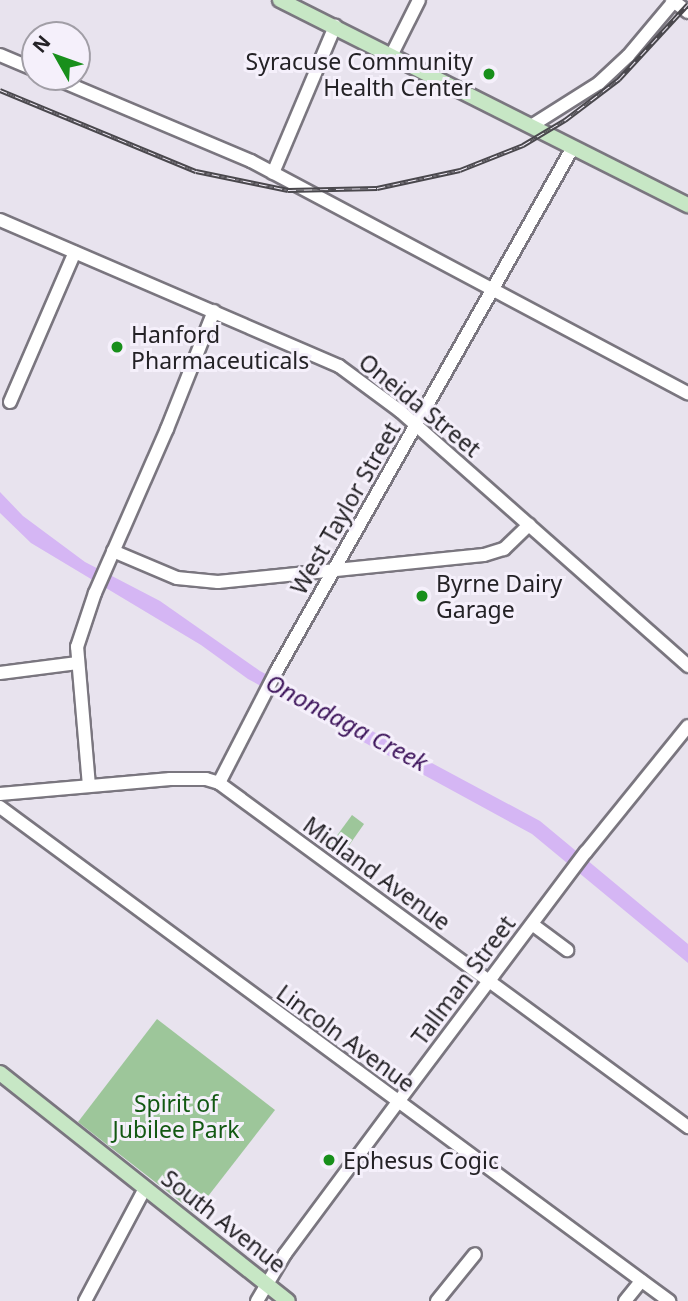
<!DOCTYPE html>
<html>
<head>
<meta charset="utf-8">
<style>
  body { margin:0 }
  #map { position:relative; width:688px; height:1301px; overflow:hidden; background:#e8e3ee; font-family:"Noto Sans",sans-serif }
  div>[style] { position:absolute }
  .green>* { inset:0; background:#9dc69a }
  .water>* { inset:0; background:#d5b6f4 }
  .roads { filter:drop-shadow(2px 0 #7a767f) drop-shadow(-2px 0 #7a767f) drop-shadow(0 2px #7a767f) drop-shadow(0 -2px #7a767f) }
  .minor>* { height:12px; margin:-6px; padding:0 6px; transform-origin:6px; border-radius:6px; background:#fff }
  .major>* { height:14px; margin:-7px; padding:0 7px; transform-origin:7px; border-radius:7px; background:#c7e7c5 }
  .rail>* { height:5px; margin-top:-2.5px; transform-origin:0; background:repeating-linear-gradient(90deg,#f5f0fb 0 8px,#4a484d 0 16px); box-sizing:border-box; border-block:2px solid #4a484d }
  .dots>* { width:19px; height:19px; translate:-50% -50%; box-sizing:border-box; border:4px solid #f5f0fb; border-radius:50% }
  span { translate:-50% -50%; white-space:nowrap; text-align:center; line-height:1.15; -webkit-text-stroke:6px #f5f0fb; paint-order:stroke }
  .poi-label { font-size:23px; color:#242226 }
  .right { translate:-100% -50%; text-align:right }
  .left { translate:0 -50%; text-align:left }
  .street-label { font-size:23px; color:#242226 }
  .park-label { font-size:23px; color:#135913 }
  .water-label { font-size:24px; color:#3e155c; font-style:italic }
  .north { position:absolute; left:21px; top:21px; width:70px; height:70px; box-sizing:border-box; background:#f5f0fb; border:2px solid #a19ea6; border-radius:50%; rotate:310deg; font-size:19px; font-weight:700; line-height:28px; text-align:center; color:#242226 }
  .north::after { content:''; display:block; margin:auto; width:24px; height:32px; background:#188f1b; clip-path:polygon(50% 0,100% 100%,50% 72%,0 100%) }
</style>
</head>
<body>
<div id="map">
  <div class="green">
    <div style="clip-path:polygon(352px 815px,364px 824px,343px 854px,330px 845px)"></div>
    <div style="clip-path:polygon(157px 1019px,275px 1110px,195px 1213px,78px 1122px)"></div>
  </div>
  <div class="water">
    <div style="clip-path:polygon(0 492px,23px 516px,85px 562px,160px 601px,260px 671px,540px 821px,688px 944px,688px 963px,532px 834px,248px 679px,201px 645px,31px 543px,0 513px)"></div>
  </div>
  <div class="roads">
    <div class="minor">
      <div style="left:672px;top:0;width:20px;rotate:37deg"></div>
      <div style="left:392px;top:54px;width:60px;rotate:-63.4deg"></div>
      <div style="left:0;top:55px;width:38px;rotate:23deg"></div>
      <div style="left:52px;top:77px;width:216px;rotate:22.9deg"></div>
      <div style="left:251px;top:161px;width:495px;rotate:28deg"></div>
      <div style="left:531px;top:126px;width:80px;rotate:-32.3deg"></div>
      <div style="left:599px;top:83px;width:40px;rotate:-43deg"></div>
      <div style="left:628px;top:56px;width:73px;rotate:-50deg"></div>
      <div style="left:273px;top:173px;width:160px;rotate:-67.1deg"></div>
      <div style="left:0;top:220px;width:369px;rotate:23.3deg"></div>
      <div style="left:339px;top:366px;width:76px;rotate:36.4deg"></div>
      <div style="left:400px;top:411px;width:385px;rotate:41.5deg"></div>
      <div style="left:10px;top:402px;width:163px;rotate:-66.6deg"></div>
      <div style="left:113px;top:551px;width:69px;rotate:22.9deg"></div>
      <div style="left:177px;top:578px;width:41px;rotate:5.6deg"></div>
      <div style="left:218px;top:582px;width:267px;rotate:-5.8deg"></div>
      <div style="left:484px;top:555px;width:21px;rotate:-17deg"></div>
      <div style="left:504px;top:549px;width:35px;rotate:-44deg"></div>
      <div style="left:0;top:673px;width:78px;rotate:-7.4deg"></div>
      <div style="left:219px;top:783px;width:125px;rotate:-62.8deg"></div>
      <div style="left:276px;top:672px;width:603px;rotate:-60.5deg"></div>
      <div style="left:89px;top:786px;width:140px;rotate:-94.9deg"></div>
      <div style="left:77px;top:647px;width:57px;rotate:-71.6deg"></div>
      <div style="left:95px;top:593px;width:179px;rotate:-66.3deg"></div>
      <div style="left:167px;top:429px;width:127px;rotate:-68.3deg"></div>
      <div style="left:0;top:794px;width:171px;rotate:-5deg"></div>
      <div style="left:170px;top:779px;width:36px"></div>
      <div style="left:206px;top:779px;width:14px;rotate:17deg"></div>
      <div style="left:219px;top:783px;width:582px;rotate:36.26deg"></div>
      <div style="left:0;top:807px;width:832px;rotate:36.44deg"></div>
      <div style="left:532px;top:924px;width:44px;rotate:36.6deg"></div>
      <div style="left:85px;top:1301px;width:128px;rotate:-62deg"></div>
      <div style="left:257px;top:1301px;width:55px;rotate:-59.2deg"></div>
      <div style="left:285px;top:1254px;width:189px;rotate:-53.4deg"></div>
      <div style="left:398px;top:1102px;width:313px;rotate:-53.1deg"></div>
      <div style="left:586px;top:852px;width:162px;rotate:-51deg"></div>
      <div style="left:437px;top:1301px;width:60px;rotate:-51deg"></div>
      <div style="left:625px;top:1301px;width:26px;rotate:-51deg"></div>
    </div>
    <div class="major">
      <div style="left:280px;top:0;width:457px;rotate:26.7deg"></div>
      <div style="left:0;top:1073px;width:367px;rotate:38.4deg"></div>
    </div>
  </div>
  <div class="rail">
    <div style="left:0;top:90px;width:212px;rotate:22.5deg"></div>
    <div style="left:196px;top:171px;width:94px;rotate:11.7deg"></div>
    <div style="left:288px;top:190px;width:89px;rotate:-1.3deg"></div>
    <div style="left:377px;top:188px;width:85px;rotate:-12.2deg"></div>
    <div style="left:460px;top:170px;width:68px;rotate:-21.6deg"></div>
    <div style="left:523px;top:145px;width:49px;rotate:-30.8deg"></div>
    <div style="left:565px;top:120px;width:68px;rotate:-37.2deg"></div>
    <div style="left:619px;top:79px;width:102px;rotate:-47.4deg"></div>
  </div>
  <div class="dots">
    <div style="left:489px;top:74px;background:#188f1b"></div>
    <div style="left:117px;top:347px;background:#188f1b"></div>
    <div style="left:422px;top:596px;background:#188f1b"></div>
    <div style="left:329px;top:1160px;background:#188f1b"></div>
  </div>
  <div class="poi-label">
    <span class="right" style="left:473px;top:74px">Syracuse Community<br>Health Center</span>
    <span class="left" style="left:131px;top:347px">Hanford<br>Pharmaceuticals</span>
    <span class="left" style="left:436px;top:596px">Byrne Dairy<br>Garage</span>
    <span class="left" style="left:343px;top:1160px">Ephesus Cogic</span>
  </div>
  <div class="street-label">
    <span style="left:420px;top:405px;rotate:39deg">Oneida Street</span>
    <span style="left:345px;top:508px;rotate:-60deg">West Taylor Street</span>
    <span style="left:377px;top:873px;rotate:36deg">Midland Avenue</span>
    <span style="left:463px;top:980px;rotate:-53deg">Tallman Street</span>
    <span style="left:346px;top:1038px;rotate:36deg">Lincoln Avenue</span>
    <span style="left:224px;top:1221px;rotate:38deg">South Avenue</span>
  </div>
  <div class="park-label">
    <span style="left:176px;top:1116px">Spirit of<br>Jubilee Park</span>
  </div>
  <div class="water-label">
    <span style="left:347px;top:722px;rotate:28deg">Onondaga Creek</span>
  </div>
  <div class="north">N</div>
</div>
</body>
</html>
